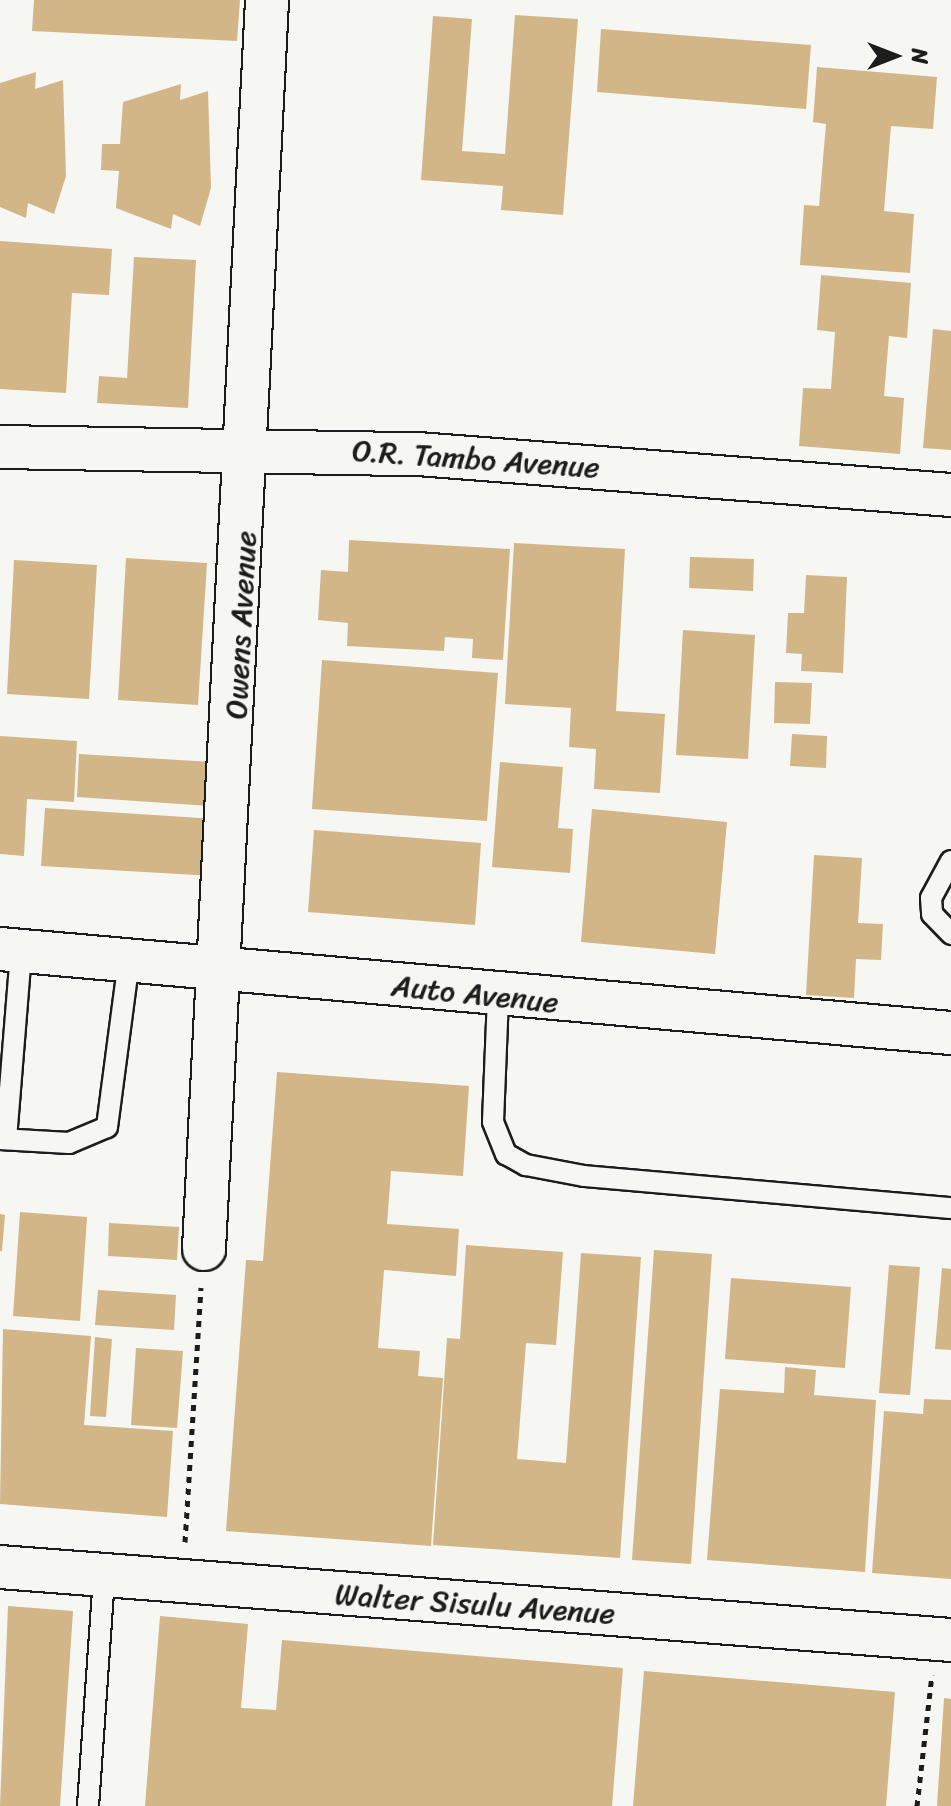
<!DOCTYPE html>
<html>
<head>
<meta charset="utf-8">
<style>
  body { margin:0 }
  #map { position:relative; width:951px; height:1806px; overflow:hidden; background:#f6f6f2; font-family:Sriracha,sans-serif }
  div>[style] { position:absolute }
  .building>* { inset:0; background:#d2b687 }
  .path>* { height:5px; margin-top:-2.5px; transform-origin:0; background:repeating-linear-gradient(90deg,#1c1c1c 0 6px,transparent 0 12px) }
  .roads { filter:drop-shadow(2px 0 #1c1c1c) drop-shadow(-2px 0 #1c1c1c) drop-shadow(0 2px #1c1c1c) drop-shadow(0 -2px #1c1c1c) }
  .service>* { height:20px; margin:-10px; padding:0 10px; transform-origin:10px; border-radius:10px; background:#f6f6f2 }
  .minor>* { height:42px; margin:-21px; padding:0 21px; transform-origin:21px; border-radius:21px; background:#f6f6f2 }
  span { translate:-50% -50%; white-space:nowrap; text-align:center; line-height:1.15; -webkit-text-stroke:7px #f6f6f2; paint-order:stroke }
  .street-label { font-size:30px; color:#1c1c1c }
  .north { position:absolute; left:855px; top:16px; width:80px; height:80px; -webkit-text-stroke:6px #f6f6f2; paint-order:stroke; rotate:90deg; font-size:22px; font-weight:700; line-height:32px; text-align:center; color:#1c1c1c }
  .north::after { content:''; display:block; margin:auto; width:28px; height:36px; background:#1c1c1c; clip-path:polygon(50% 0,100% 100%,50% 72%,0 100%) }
</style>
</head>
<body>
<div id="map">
  <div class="building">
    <div style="clip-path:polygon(34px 0,240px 0,237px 41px,32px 31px)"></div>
    <div style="clip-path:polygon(515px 15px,578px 19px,563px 215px,501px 210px,503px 186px,421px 180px,433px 16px,472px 19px,462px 151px,505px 154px)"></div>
    <div style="clip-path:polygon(601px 29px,811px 45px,806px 109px,597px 92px)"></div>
    <div style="clip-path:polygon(817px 67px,937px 77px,933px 129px,891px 126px,884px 211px,914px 214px,910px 273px,800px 265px,804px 205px,819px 206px,826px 124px,813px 122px)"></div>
    <div style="clip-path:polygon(36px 72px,35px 89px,63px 80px,66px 176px,54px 214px,28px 203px,26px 218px,0 207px,0 83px)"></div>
    <div style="clip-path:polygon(181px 84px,180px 100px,208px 91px,211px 188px,200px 226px,173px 214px,171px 229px,116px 208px,119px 171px,101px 170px,102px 144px,120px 144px,123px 102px)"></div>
    <div style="clip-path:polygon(0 241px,112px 249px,109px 295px,72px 293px,66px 393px,0 389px)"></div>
    <div style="clip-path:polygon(134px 257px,196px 260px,188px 408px,97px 403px,99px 376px,127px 378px)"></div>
    <div style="clip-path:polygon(821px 275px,911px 283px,907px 338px,889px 336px,884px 396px,904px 398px,900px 454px,799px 446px,803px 388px,831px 389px,835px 332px,817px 330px)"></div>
    <div style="clip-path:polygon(933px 329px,951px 331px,951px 450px,923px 448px)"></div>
    <div style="clip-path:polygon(349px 540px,510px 549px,503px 660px,472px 658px,473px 639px,445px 637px,444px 651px,347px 646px,348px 623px,318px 620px,321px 570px,348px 572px)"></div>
    <div style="clip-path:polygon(514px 543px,625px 549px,616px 711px,665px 714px,660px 793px,594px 789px,596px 749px,569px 747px,571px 708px,505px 704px)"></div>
    <div style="clip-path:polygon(690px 557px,754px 559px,753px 591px,689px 588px)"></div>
    <div style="clip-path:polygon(126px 558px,207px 563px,198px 705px,118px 700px)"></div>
    <div style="clip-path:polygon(14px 560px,97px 565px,89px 699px,7px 694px)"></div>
    <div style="clip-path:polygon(806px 575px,847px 577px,843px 673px,801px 671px,802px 654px,786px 653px,788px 613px,804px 613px)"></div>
    <div style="clip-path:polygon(683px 630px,755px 635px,748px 759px,676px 755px)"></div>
    <div style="clip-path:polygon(322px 660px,498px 673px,487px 821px,312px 809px)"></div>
    <div style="clip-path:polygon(775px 682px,812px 683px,810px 724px,774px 723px)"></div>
    <div style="clip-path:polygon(792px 734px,827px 736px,826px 768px,790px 766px)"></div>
    <div style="clip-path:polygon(0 736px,77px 741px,74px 802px,27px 799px,24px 856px,0 854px)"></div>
    <div style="clip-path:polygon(79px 754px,212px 762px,210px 806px,77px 797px)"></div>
    <div style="clip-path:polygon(500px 762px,563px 767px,558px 828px,573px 829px,570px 873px,492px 867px)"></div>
    <div style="clip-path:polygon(45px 808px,216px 819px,213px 876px,41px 866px)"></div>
    <div style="clip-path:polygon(592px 809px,727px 822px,715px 954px,581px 942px)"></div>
    <div style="clip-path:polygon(314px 830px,481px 843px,475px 925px,308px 912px)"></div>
    <div style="clip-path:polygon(814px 855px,862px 858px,858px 923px,883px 924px,881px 960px,856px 959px,854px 998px,806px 995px)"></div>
    <div style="clip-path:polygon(277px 1072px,469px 1086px,463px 1176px,391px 1171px,387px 1224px,459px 1229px,456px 1276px,384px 1270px,378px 1348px,420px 1351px,418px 1376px,443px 1378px,431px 1546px,226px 1531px,246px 1260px,263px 1261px)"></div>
    <div style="clip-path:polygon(20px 1212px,87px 1217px,80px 1321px,13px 1316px)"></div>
    <div style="clip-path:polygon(0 1214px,5px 1215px,2px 1251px,0 1251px)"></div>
    <div style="clip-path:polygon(109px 1223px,179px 1227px,177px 1260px,108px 1256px)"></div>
    <div style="clip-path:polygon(466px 1245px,563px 1252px,556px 1345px,526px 1343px,517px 1459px,566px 1463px,581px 1253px,641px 1257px,620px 1558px,433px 1545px,447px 1338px,460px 1339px)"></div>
    <div style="clip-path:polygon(654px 1250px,712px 1254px,691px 1564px,632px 1560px)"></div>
    <div style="clip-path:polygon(889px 1265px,920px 1267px,910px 1395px,879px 1393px)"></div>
    <div style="clip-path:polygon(942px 1268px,951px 1269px,951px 1350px,935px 1349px)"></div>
    <div style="clip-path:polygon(731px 1278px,851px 1287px,845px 1368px,725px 1359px)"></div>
    <div style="clip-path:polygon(98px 1290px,176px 1295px,174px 1330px,95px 1325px)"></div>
    <div style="clip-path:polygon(3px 1329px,91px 1336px,84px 1425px,173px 1431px,167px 1517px,0 1504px)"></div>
    <div style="clip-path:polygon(95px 1337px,112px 1339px,106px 1417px,90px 1416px)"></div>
    <div style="clip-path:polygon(136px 1348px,183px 1351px,177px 1428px,131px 1425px)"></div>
    <div style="clip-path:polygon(785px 1367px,816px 1370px,814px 1395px,876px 1400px,865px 1572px,707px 1560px,720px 1389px,784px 1393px)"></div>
    <div style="clip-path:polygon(924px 1399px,951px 1400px,951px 1579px,872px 1573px,884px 1411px,923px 1414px)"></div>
    <div style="clip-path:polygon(8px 1606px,73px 1611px,60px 1806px,0 1806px)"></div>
    <div style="clip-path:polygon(160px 1616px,248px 1624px,241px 1708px,276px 1710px,282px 1640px,623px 1668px,612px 1806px,145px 1806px)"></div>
    <div style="clip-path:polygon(644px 1671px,895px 1692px,886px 1806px,633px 1806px)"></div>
    <div style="clip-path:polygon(944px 1698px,951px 1699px,951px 1806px,937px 1806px)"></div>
  </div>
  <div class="path">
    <div style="left:185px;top:1542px;width:255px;rotate:-86.4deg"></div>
    <div style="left:917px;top:1806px;width:132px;rotate:-83.5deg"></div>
  </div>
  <div class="roads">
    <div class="service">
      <div style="left:951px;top:861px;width:42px;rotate:118.4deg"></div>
      <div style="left:931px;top:898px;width:16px;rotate:86deg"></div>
      <div style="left:932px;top:914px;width:28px;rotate:46deg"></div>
      <div style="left:498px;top:997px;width:125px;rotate:92.3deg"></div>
      <div style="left:493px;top:1122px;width:35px;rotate:68deg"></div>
      <div style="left:506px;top:1154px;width:23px;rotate:29deg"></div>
      <div style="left:526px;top:1165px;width:59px;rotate:10.7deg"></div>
      <div style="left:584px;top:1176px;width:368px;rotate:5deg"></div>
      <div style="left:0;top:1139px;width:69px;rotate:3.3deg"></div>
      <div style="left:69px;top:1143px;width:41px;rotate:-22.8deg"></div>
      <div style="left:107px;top:1127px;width:169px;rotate:-82.5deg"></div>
      <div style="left:6px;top:1139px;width:189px;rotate:-85.4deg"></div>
      <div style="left:88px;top:1806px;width:231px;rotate:-86deg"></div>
    </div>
    <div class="minor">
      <div style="left:0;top:447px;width:418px;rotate:1deg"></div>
      <div style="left:418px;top:454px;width:535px;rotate:4.4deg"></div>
      <div style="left:0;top:949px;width:955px;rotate:5.05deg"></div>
      <div style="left:204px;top:1249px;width:1251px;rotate:-87.11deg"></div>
      <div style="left:0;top:1567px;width:954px;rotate:4.39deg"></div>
    </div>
  </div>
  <div class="street-label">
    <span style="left:476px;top:459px;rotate:4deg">O.R. Tambo Avenue</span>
    <span style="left:241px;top:625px;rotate:-87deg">Owens Avenue</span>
    <span style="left:475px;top:994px;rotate:6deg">Auto Avenue</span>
    <span style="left:475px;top:1604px;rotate:4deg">Walter Sisulu Avenue</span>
  </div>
  <div class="north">N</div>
</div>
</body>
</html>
